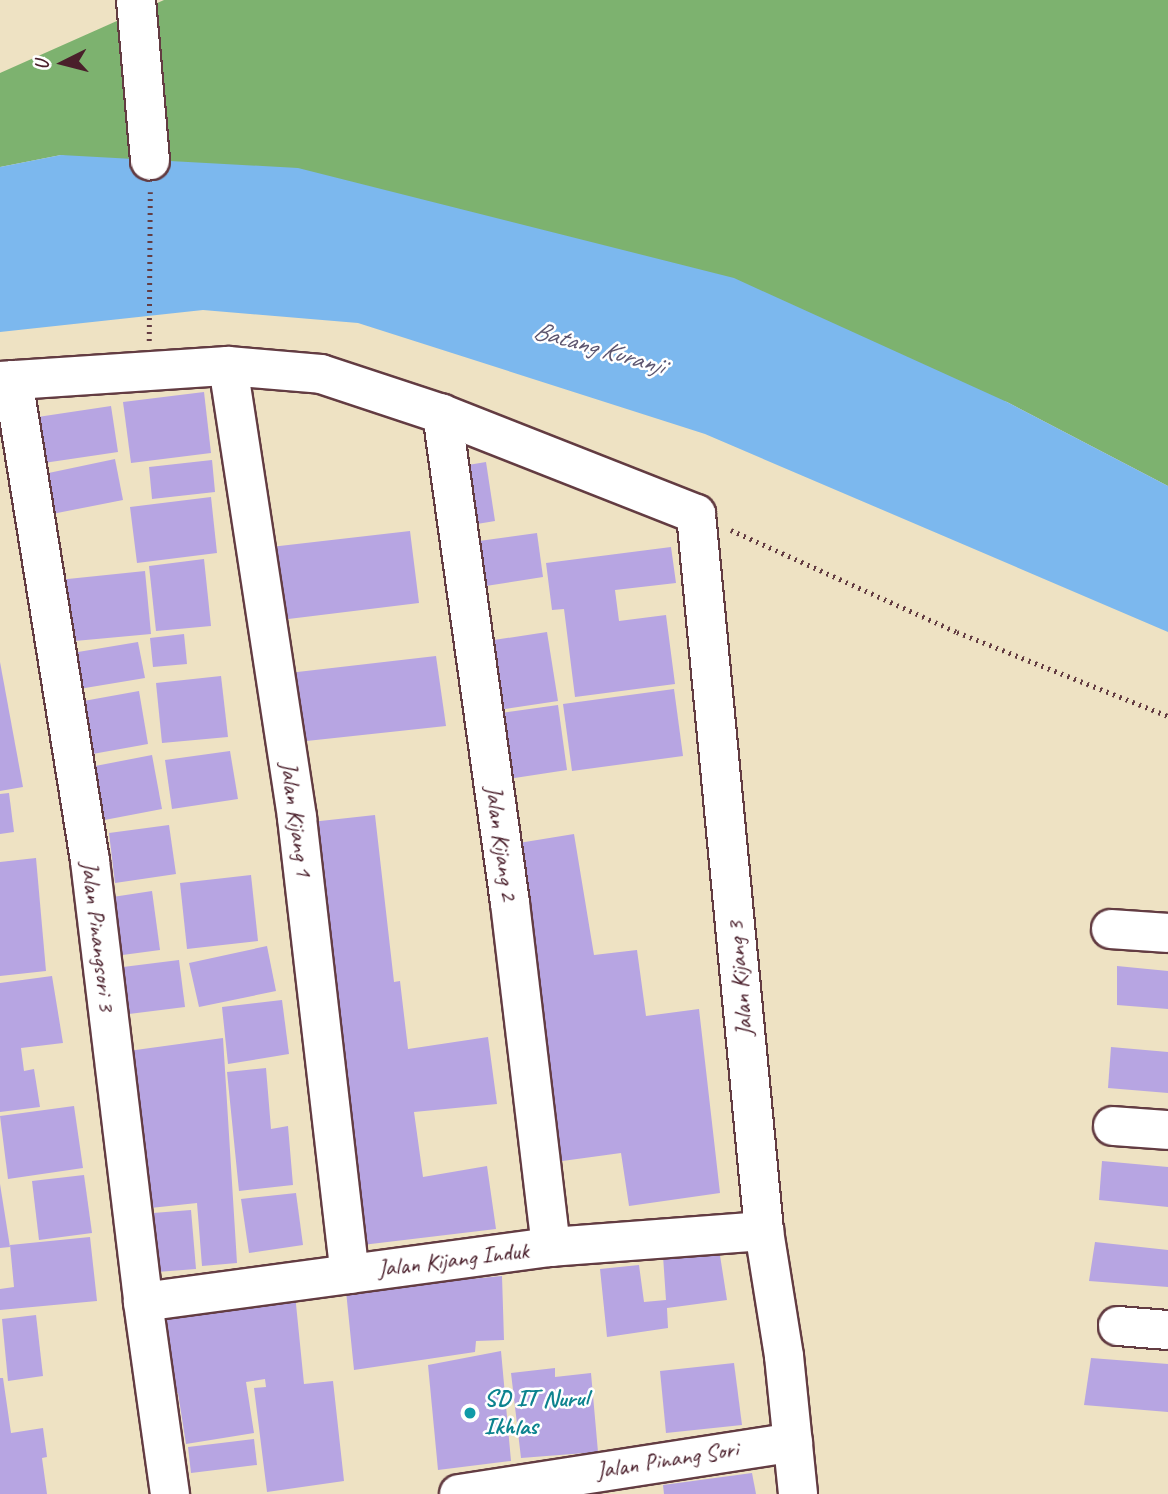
<!DOCTYPE html>
<html>
<head>
<meta charset="utf-8">
<style>
  body { margin:0 }
  #map { position:relative; width:1168px; height:1494px; overflow:hidden; background:#eee2c3; font-family:Caveat,sans-serif }
  div>[style] { position:absolute }
  .forest>* { inset:0; background:#7db26f }
  .water>* { inset:0; background:#7cb8ee }
  .building>* { inset:0; background:#b7a5e2 }
  .path>* { height:4.5px; margin-top:-2.25px; transform-origin:0; background:repeating-linear-gradient(90deg,#633c42 0 2px,transparent 0 7px) }
  .roads { filter:drop-shadow(2px 0 #633c42) drop-shadow(-2px 0 #633c42) drop-shadow(0 2px #633c42) drop-shadow(0 -2px #633c42) }
  .minor>* { height:38px; margin:-19px; padding:0 19px; transform-origin:19px; border-radius:19px; background:#fff }
  .dots>* { width:19px; height:19px; translate:-50% -50%; box-sizing:border-box; border:4px solid #fff; border-radius:50% }
  span { translate:-50% -50%; white-space:nowrap; text-align:center; line-height:1.15; -webkit-text-stroke:5px #fff; paint-order:stroke }
  .street-label { font-size:24px; color:#4a1f2b }
  .culture-label { font-size:24px; color:#0d838f; font-weight:700 }
  .left { translate:0 -50%; text-align:left }
  .water-label { font-size:26px; color:#5c556f; font-style:italic }
  .north { position:absolute; left:28px; top:28px; width:70px; height:70px; -webkit-text-stroke:5px #fff; paint-order:stroke; rotate:264deg; font-size:19px; font-weight:700; line-height:28px; text-align:center; color:#4a1f2b }
  .north::after { content:''; display:block; margin:auto; width:24px; height:32px; background:#4a1f2b; clip-path:polygon(50% 0,100% 100%,50% 72%,0 100%) }
</style>
</head>
<body>
<div id="map">
  <div class="forest">
    <div style="clip-path:polygon(164px 0,1168px 0,1168px 486px,1007px 402px,61px 155px,0 167px,0 73px)"></div>
  </div>
  <div class="water">
    <div style="clip-path:polygon(61px 155px,298px 168px,734px 278px,1007px 402px,1168px 486px,1168px 632px,705px 434px,358px 323px,203px 310px,0 332px,0 167px)"></div>
  </div>
  <div class="building">
    <div style="clip-path:polygon(204px 392px,211px 453px,131px 463px,123px 402px)"></div>
    <div style="clip-path:polygon(111px 406px,118px 452px,37px 464px,31px 418px)"></div>
    <div style="clip-path:polygon(115px 459px,123px 500px,47px 515px,39px 475px)"></div>
    <div style="clip-path:polygon(212px 460px,215px 492px,152px 499px,149px 467px)"></div>
    <div style="clip-path:polygon(486px 462px,495px 521px,465px 526px,456px 467px)"></div>
    <div style="clip-path:polygon(211px 497px,217px 553px,137px 563px,130px 507px)"></div>
    <div style="clip-path:polygon(410px 531px,419px 603px,272px 621px,262px 548px)"></div>
    <div style="clip-path:polygon(537px 533px,543px 577px,486px 586px,479px 541px)"></div>
    <div style="clip-path:polygon(671px 547px,676px 583px,615px 590px,619px 621px,666px 615px,675px 684px,575px 697px,564px 609px,552px 610px,546px 563px)"></div>
    <div style="clip-path:polygon(204px 559px,211px 626px,156px 631px,149px 566px)"></div>
    <div style="clip-path:polygon(145px 571px,151px 634px,64px 642px,58px 580px)"></div>
    <div style="clip-path:polygon(547px 632px,558px 701px,492px 711px,481px 642px)"></div>
    <div style="clip-path:polygon(184px 634px,187px 664px,153px 667px,150px 638px)"></div>
    <div style="clip-path:polygon(138px 642px,145px 678px,79px 689px,72px 653px)"></div>
    <div style="clip-path:polygon(436px 656px,446px 726px,288px 743px,280px 674px)"></div>
    <div style="clip-path:polygon(0 662px,23px 787px,0 791px)"></div>
    <div style="clip-path:polygon(221px 676px,228px 737px,162px 743px,156px 683px)"></div>
    <div style="clip-path:polygon(674px 689px,683px 756px,572px 771px,563px 704px)"></div>
    <div style="clip-path:polygon(139px 691px,148px 744px,87px 755px,78px 702px)"></div>
    <div style="clip-path:polygon(558px 705px,567px 770px,502px 780px,493px 714px)"></div>
    <div style="clip-path:polygon(230px 751px,238px 799px,172px 809px,165px 760px)"></div>
    <div style="clip-path:polygon(152px 755px,162px 809px,94px 822px,85px 768px)"></div>
    <div style="clip-path:polygon(9px 793px,14px 832px,0 834px,0 794px)"></div>
    <div style="clip-path:polygon(375px 815px,394px 982px,400px 981px,408px 1049px,488px 1037px,497px 1104px,414px 1112px,423px 1177px,487px 1166px,496px 1229px,354px 1246px,302px 823px)"></div>
    <div style="clip-path:polygon(169px 825px,176px 874px,115px 883px,109px 833px)"></div>
    <div style="clip-path:polygon(574px 834px,594px 955px,637px 950px,646px 1016px,699px 1009px,720px 1193px,629px 1206px,621px 1153px,555px 1162px,507px 845px)"></div>
    <div style="clip-path:polygon(36px 858px,46px 971px,0 976px,0 862px)"></div>
    <div style="clip-path:polygon(251px 875px,258px 941px,187px 949px,180px 883px)"></div>
    <div style="clip-path:polygon(152px 891px,160px 950px,115px 956px,106px 898px)"></div>
    <div style="clip-path:polygon(267px 946px,276px 991px,199px 1007px,189px 963px)"></div>
    <div style="clip-path:polygon(179px 960px,185px 1007px,129px 1014px,123px 967px)"></div>
    <div style="clip-path:polygon(1117px 966px,1168px 971px,1168px 1009px,1117px 1005px)"></div>
    <div style="clip-path:polygon(52px 976px,63px 1043px,21px 1048px,24px 1071px,34px 1069px,40px 1107px,0 1112px,0 983px)"></div>
    <div style="clip-path:polygon(282px 1000px,289px 1054px,228px 1064px,222px 1007px)"></div>
    <div style="clip-path:polygon(223px 1038px,237px 1263px,202px 1266px,197px 1203px,141px 1209px,121px 1052px)"></div>
    <div style="clip-path:polygon(1111px 1047px,1168px 1052px,1168px 1093px,1108px 1088px)"></div>
    <div style="clip-path:polygon(266px 1068px,271px 1129px,288px 1126px,293px 1185px,239px 1191px,227px 1072px)"></div>
    <div style="clip-path:polygon(74px 1106px,83px 1168px,8px 1179px,0 1116px)"></div>
    <div style="clip-path:polygon(1102px 1161px,1168px 1167px,1168px 1207px,1099px 1200px)"></div>
    <div style="clip-path:polygon(84px 1175px,92px 1233px,39px 1240px,32px 1181px)"></div>
    <div style="clip-path:polygon(0 1184px,10px 1247px,0 1248px)"></div>
    <div style="clip-path:polygon(296px 1193px,303px 1245px,249px 1253px,241px 1199px)"></div>
    <div style="clip-path:polygon(191px 1210px,196px 1269px,157px 1272px,153px 1213px)"></div>
    <div style="clip-path:polygon(90px 1237px,97px 1301px,0 1310px,0 1289px,14px 1287px,10px 1245px)"></div>
    <div style="clip-path:polygon(1095px 1242px,1168px 1250px,1168px 1287px,1089px 1281px)"></div>
    <div style="clip-path:polygon(719px 1249px,727px 1300px,667px 1308px,668px 1328px,607px 1337px,600px 1269px,639px 1265px,644px 1302px,666px 1300px,663px 1256px)"></div>
    <div style="clip-path:polygon(502px 1276px,504px 1340px,476px 1341px,475px 1352px,354px 1370px,346px 1291px)"></div>
    <div style="clip-path:polygon(295px 1294px,304px 1384px,333px 1381px,344px 1481px,267px 1492px,254px 1388px,266px 1387px,265px 1379px,246px 1382px,254px 1433px,186px 1444px,178px 1393px,173px 1393px,164px 1308px)"></div>
    <div style="clip-path:polygon(36px 1315px,43px 1376px,8px 1381px,2px 1319px)"></div>
    <div style="clip-path:polygon(501px 1351px,511px 1461px,438px 1470px,428px 1365px)"></div>
    <div style="clip-path:polygon(1091px 1358px,1168px 1364px,1168px 1412px,1084px 1405px)"></div>
    <div style="clip-path:polygon(734px 1363px,742px 1425px,666px 1433px,660px 1371px)"></div>
    <div style="clip-path:polygon(555px 1368px,555px 1377px,591px 1373px,598px 1452px,521px 1458px,511px 1373px)"></div>
    <div style="clip-path:polygon(0 1378px,3px 1378px,11px 1433px,43px 1428px,47px 1457px,42px 1458px,47px 1494px,0 1494px)"></div>
    <div style="clip-path:polygon(254px 1439px,257px 1465px,191px 1473px,188px 1447px)"></div>
    <div style="clip-path:polygon(752px 1473px,756px 1494px,664px 1494px,663px 1485px)"></div>
  </div>
  <div class="path">
    <div style="left:149px;top:341px;width:149px;rotate:-89.6deg"></div>
    <div style="left:731px;top:530px;width:248px;rotate:24.3deg"></div>
    <div style="left:957px;top:632px;width:227px;rotate:21.7deg"></div>
  </div>
  <div class="roads">
    <div class="minor">
      <div style="left:136px;top:0;width:161px;rotate:85deg"></div>
      <div style="left:228px;top:366px;width:457px;rotate:81.3deg"></div>
      <div style="left:297px;top:818px;width:459px;rotate:83.4deg"></div>
      <div style="left:13px;top:380px;width:487px;rotate:80.9deg"></div>
      <div style="left:90px;top:861px;width:444px;rotate:83.1deg"></div>
      <div style="left:143px;top:1302px;width:194px;rotate:82deg"></div>
      <div style="left:0;top:381px;width:228px;rotate:-3.8deg"></div>
      <div style="left:228px;top:366px;width:93px;rotate:4.9deg"></div>
      <div style="left:321px;top:374px;width:127px;rotate:18.3deg"></div>
      <div style="left:1111px;top:929px;width:57px;rotate:4deg"></div>
      <div style="left:1113px;top:1126px;width:55px;rotate:4.2deg"></div>
      <div style="left:551px;top:1247px;width:346px;rotate:-96.8deg"></div>
      <div style="left:510px;top:903px;width:494px;rotate:-97.9deg"></div>
      <div style="left:442px;top:414px;width:273px;rotate:21.5deg"></div>
      <div style="left:696px;top:514px;width:720px;rotate:84.58deg"></div>
      <div style="left:764px;top:1231px;width:127px;rotate:80.9deg"></div>
      <div style="left:784px;top:1356px;width:139px;rotate:84.2deg"></div>
      <div style="left:143px;top:1302px;width:412px;rotate:-7.7deg"></div>
      <div style="left:551px;top:1247px;width:214px;rotate:-4.3deg"></div>
      <div style="left:1118px;top:1326px;width:50px;rotate:4.6deg"></div>
      <div style="left:459px;top:1494px;width:338px;rotate:-8.8deg"></div>
    </div>
  </div>
  <div class="dots">
    <div style="left:470px;top:1413px;background:#0f9aa8"></div>
  </div>
  <div class="street-label">
    <span style="left:296px;top:819px;rotate:82deg">Jalan Kijang 1</span>
    <span style="left:501px;top:843px;rotate:82deg">Jalan Kijang 2</span>
    <span style="left:98px;top:936px;rotate:83deg">Jalan Pinangsori 3</span>
    <span style="left:740px;top:979px;rotate:-95deg">Jalan Kijang 3</span>
    <span style="left:453px;top:1260px;rotate:-7deg">Jalan Kijang Induk</span>
    <span style="left:667px;top:1460px;rotate:-9deg">Jalan Pinang Sori</span>
  </div>
  <div class="culture-label">
    <span class="left" style="left:484px;top:1413px">SD IT Nurul<br>Ikhlas</span>
  </div>
  <div class="water-label">
    <span style="left:599px;top:348px;rotate:16deg">Batang Kuranji</span>
  </div>
  <div class="north">U</div>
</div>
</body>
</html>
